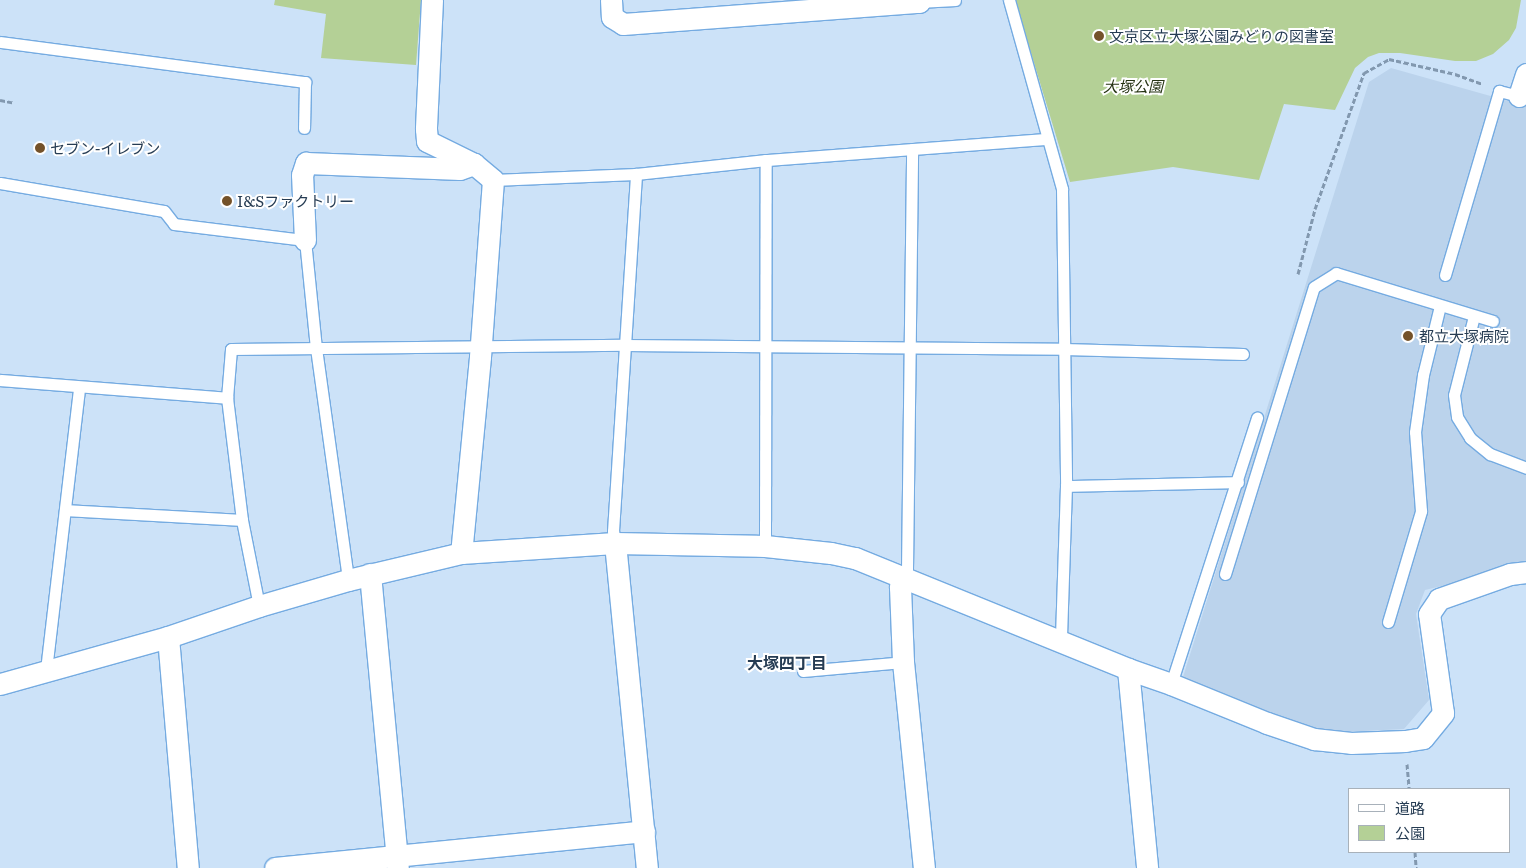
<!DOCTYPE html>
<html>
<head>
<meta charset="utf-8">
<style>
  body { margin:0 }
  #map { position:relative; width:1526px; height:868px; overflow:hidden; background:#cce2f8; font-family:Literata,"Noto Sans JP",serif }
  div>[style] { position:absolute }
  .built>* { inset:0; background:#bbd3ec }
  .green>* { inset:0; background:#b4d096 }
  .path>* { height:3px; margin-top:-1.5px; transform-origin:0; background:repeating-linear-gradient(90deg,#8298af 0 5px,transparent 0 7.5px) }
  .roads { filter:drop-shadow(1px 0 #75abe1) drop-shadow(-1px 0 #75abe1) drop-shadow(0 1px #75abe1) drop-shadow(0 -1px #75abe1) }
  .service>* { height:11px; margin:-5.5px; padding:0 5.5px; transform-origin:5.5px; border-radius:5.5px; background:#fff }
  .minor>* { height:21px; margin:-10.5px; padding:0 10.5px; transform-origin:10.5px; border-radius:10.5px; background:#fff }
  .dots>* { width:14px; height:14px; translate:-50% -50%; box-sizing:border-box; border:2px solid #fff; border-radius:50% }
  span { translate:-50% -50%; white-space:nowrap; text-align:center; line-height:1.15; -webkit-text-stroke:4px #fff; paint-order:stroke }
  .poi-label { font-size:15px; color:#263c53 }
  .left { translate:0 -50%; text-align:left }
  .park-label { font-size:15px; color:#243212; font-style:italic }
  .neighbourhood-label { font-size:16px; color:#263c53; font-weight:700 }
  .legend { position:absolute; left:1348px; top:788px; width:162px; height:65px; box-sizing:border-box; background:#fff; border:1px solid #a8b1ba; margin:0; padding:6px 9px; list-style:none; font-size:15px; color:#263c53 }
  .legend li { display:flex; align-items:center; gap:10px; height:25px }
  .legend b { width:25px; border:1px solid #a8b1ba }
</style>
</head>
<body>
<div id="map">
  <div class="built">
    <div style="clip-path:polygon(1391px 68px,1526px 106px,1526px 566px,1425px 590px,1416px 614px,1429px 700px,1404px 729px,1322px 733px,1186px 683px,1183px 677px,1369px 82px)"></div>
  </div>
  <div class="green">
    <div style="clip-path:polygon(275px 0,421px 0,416px 65px,321px 58px,326px 14px,274px 5px)"></div>
    <div style="clip-path:polygon(1015px 0,1521px 0,1516px 28px,1509px 40px,1493px 54px,1476px 61px,1455px 61px,1400px 53px,1379px 53px,1368px 57px,1355px 68px,1335px 110px,1284px 104px,1259px 180px,1173px 167px,1070px 182px)"></div>
  </div>
  <div class="path">
    <div style="left:0;top:100px;width:15px;rotate:11deg"></div>
    <div style="left:1298px;top:274px;width:67px;rotate:-75.3deg"></div>
    <div style="left:1315px;top:209px;width:145px;rotate:-70.2deg"></div>
    <div style="left:1364px;top:73px;width:29px;rotate:-29deg"></div>
    <div style="left:1389px;top:59px;width:68px;rotate:12.8deg"></div>
    <div style="left:1455px;top:74px;width:29px;rotate:20deg"></div>
    <div style="left:1407px;top:764px;width:25px;rotate:85deg"></div>
    <div style="left:1415px;top:852px;width:16px;rotate:86deg"></div>
  </div>
  <div class="roads">
    <div class="service">
      <div style="left:1009px;top:0;width:196px;rotate:74.3deg"></div>
      <div style="left:1062px;top:189px;width:297px;rotate:89.2deg"></div>
      <div style="left:1066px;top:486px;width:154px;rotate:91.9deg"></div>
      <div style="left:919px;top:2px;width:36px;rotate:-3deg"></div>
      <div style="left:0;top:42px;width:308px;rotate:7.5deg"></div>
      <div style="left:305px;top:82px;width:46px;rotate:91.2deg"></div>
      <div style="left:493px;top:180px;width:143px;rotate:-2.4deg"></div>
      <div style="left:636px;top:174px;width:131px;rotate:-6.1deg"></div>
      <div style="left:766px;top:160px;width:281px;rotate:-4.3deg"></div>
      <div style="left:0;top:183px;width:166px;rotate:9.7deg"></div>
      <div style="left:164px;top:211px;width:16px;rotate:52deg"></div>
      <div style="left:174px;top:224px;width:132px;rotate:7deg"></div>
      <div style="left:305px;top:240px;width:109px;rotate:84.2deg"></div>
      <div style="left:316px;top:348px;width:234px;rotate:82.1deg"></div>
      <div style="left:1445px;top:275px;width:192px;rotate:-73.6deg"></div>
      <div style="left:1499px;top:91px;width:21px;rotate:14deg"></div>
      <div style="left:1474px;top:316px;width:81px;rotate:104.2deg"></div>
      <div style="left:1454px;top:395px;width:22px;rotate:82deg"></div>
      <div style="left:1457px;top:417px;width:25px;rotate:58deg"></div>
      <div style="left:1470px;top:438px;width:26px;rotate:39deg"></div>
      <div style="left:1490px;top:454px;width:39px;rotate:21deg"></div>
      <div style="left:0;top:380px;width:228px;rotate:4.5deg"></div>
      <div style="left:1066px;top:486px;width:172px;rotate:-1.3deg"></div>
      <div style="left:65px;top:510px;width:177px;rotate:3.2deg"></div>
      <div style="left:615px;top:543px;width:12px;rotate:-99deg"></div>
      <div style="left:613px;top:531px;width:358px;rotate:-86.3deg"></div>
      <div style="left:765px;top:546px;width:386px;rotate:-89.9deg"></div>
      <div style="left:1225px;top:574px;width:300px;rotate:-72.8deg"></div>
      <div style="left:1314px;top:287px;width:26px;rotate:-32deg"></div>
      <div style="left:1336px;top:273px;width:164px;rotate:17deg"></div>
      <div style="left:904px;top:579px;width:9px;rotate:-72deg"></div>
      <div style="left:907px;top:570px;width:421px;rotate:-89.3deg"></div>
      <div style="left:259px;top:606px;width:88px;rotate:-101.2deg"></div>
      <div style="left:242px;top:520px;width:123px;rotate:-97deg"></div>
      <div style="left:227px;top:398px;width:49px;rotate:-85.3deg"></div>
      <div style="left:231px;top:349px;width:394px;rotate:-0.6deg"></div>
      <div style="left:625px;top:345px;width:439px;rotate:0.5deg"></div>
      <div style="left:1064px;top:349px;width:179px;rotate:1.6deg"></div>
      <div style="left:1388px;top:622px;width:116px;rotate:-73.4deg"></div>
      <div style="left:1421px;top:511px;width:79px;rotate:-94.3deg"></div>
      <div style="left:1415px;top:432px;width:58px;rotate:-82deg"></div>
      <div style="left:1423px;top:375px;width:71px;rotate:-76.2deg"></div>
      <div style="left:46px;top:670px;width:285px;rotate:-83.3deg"></div>
      <div style="left:803px;top:671px;width:100px;rotate:-5.1deg"></div>
      <div style="left:1171px;top:684px;width:280px;rotate:-72.1deg"></div>
    </div>
    <div class="minor">
      <div style="left:432px;top:0;width:129px;rotate:92.7deg"></div>
      <div style="left:426px;top:129px;width:12px;rotate:85deg"></div>
      <div style="left:427px;top:141px;width:52px;rotate:26.1deg"></div>
      <div style="left:611px;top:0;width:17px;rotate:87deg"></div>
      <div style="left:612px;top:17px;width:13px;rotate:32deg"></div>
      <div style="left:623px;top:24px;width:297px;rotate:-4.3deg"></div>
      <div style="left:919px;top:2px;width:2px;rotate:-90deg"></div>
      <div style="left:1519px;top:96px;width:23px;rotate:-72deg"></div>
      <div style="left:305px;top:240px;width:65px;rotate:-92.6deg"></div>
      <div style="left:302px;top:175px;width:13px;rotate:-72deg"></div>
      <div style="left:306px;top:163px;width:154px;rotate:2.2deg"></div>
      <div style="left:460px;top:169px;width:15px;rotate:-20deg"></div>
      <div style="left:474px;top:164px;width:25px;rotate:40deg"></div>
      <div style="left:493px;top:180px;width:177px;rotate:94.2deg"></div>
      <div style="left:480px;top:357px;width:197px;rotate:95.5deg"></div>
      <div style="left:615px;top:543px;width:327px;rotate:84.4deg"></div>
      <div style="left:370px;top:574px;width:295px;rotate:84.6deg"></div>
      <div style="left:904px;top:579px;width:9px;rotate:117deg"></div>
      <div style="left:900px;top:587px;width:75px;rotate:87.7deg"></div>
      <div style="left:903px;top:662px;width:207px;rotate:84.2deg"></div>
      <div style="left:168px;top:637px;width:232px;rotate:85.1deg"></div>
      <div style="left:1128px;top:669px;width:200px;rotate:84.5deg"></div>
      <div style="left:0;top:684px;width:174px;rotate:-15.6deg"></div>
      <div style="left:168px;top:637px;width:96px;rotate:-18.8deg"></div>
      <div style="left:259px;top:606px;width:93px;rotate:-16.3deg"></div>
      <div style="left:348px;top:580px;width:116px;rotate:-13.4deg"></div>
      <div style="left:461px;top:553px;width:154px;rotate:-3.7deg"></div>
      <div style="left:615px;top:543px;width:150px;rotate:1.1deg"></div>
      <div style="left:765px;top:546px;width:66px;rotate:6.1deg"></div>
      <div style="left:831px;top:553px;width:25px;rotate:12deg"></div>
      <div style="left:855px;top:558px;width:295px;rotate:22.1deg"></div>
      <div style="left:1128px;top:669px;width:46px;rotate:19.2deg"></div>
      <div style="left:1171px;top:684px;width:104px;rotate:22.1deg"></div>
      <div style="left:1267px;top:723px;width:50px;rotate:18.8deg"></div>
      <div style="left:1314px;top:739px;width:37px;rotate:6deg"></div>
      <div style="left:1351px;top:743px;width:54px;rotate:-2.1deg"></div>
      <div style="left:1405px;top:741px;width:18px;rotate:-9deg"></div>
      <div style="left:1423px;top:738px;width:32px;rotate:-51deg"></div>
      <div style="left:1443px;top:713px;width:100px;rotate:-98deg"></div>
      <div style="left:1429px;top:614px;width:18px;rotate:-56deg"></div>
      <div style="left:1439px;top:599px;width:75px;rotate:-19.4deg"></div>
      <div style="left:1510px;top:574px;width:16px;rotate:-7deg"></div>
      <div style="left:275px;top:868px;width:371px;rotate:-5.7deg"></div>
    </div>
  </div>
  <div class="dots">
    <div style="left:1099px;top:36px;background:#74522a"></div>
    <div style="left:40px;top:148px;background:#74522a"></div>
    <div style="left:227px;top:201px;background:#74522a"></div>
    <div style="left:1408px;top:336px;background:#74522a"></div>
  </div>
  <div class="poi-label">
    <span class="left" style="left:1109px;top:36px">文京区立大塚公園みどりの図書室</span>
    <span class="left" style="left:50px;top:148px">セブン-イレブン</span>
    <span class="left" style="left:237px;top:201px">I&amp;Sファクトリー</span>
    <span class="left" style="left:1419px;top:336px">都立大塚病院</span>
  </div>
  <div class="park-label">
    <span style="left:1133px;top:86px">大塚公園</span>
  </div>
  <div class="neighbourhood-label">
    <span style="left:787px;top:662px">大塚四丁目</span>
  </div>
  <ul class="legend">
  <li><b style="height:6px;background:#fff"></b>道路</li>
  <li><b style="height:14px;background:#b4d096"></b>公園</li>
  </ul>
</div>
</body>
</html>
